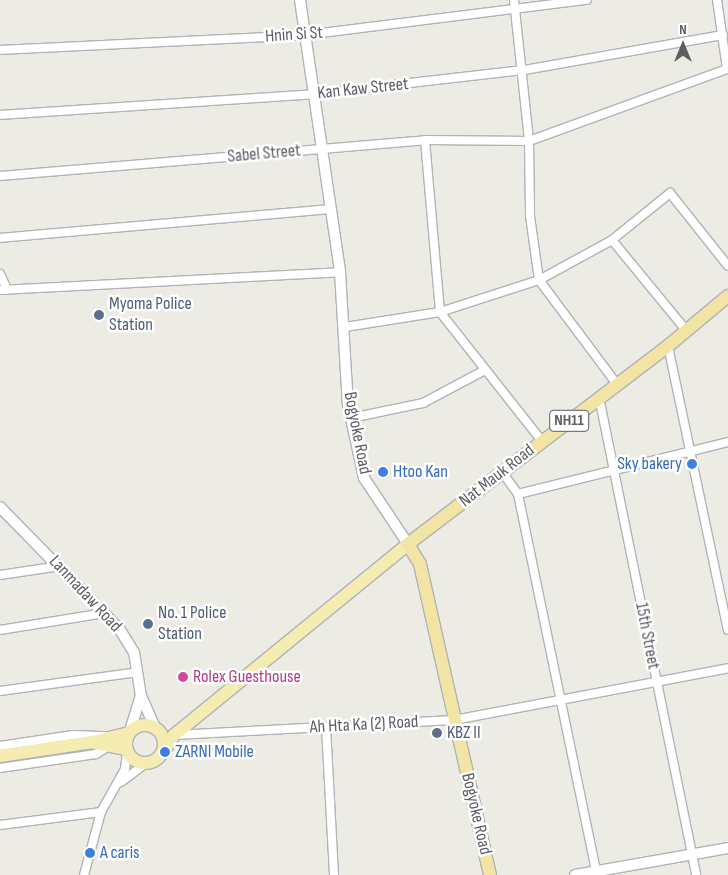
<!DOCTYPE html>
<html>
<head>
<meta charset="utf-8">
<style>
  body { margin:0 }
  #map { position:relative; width:728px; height:875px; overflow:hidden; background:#ecebe4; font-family:"Sofia Sans Condensed",sans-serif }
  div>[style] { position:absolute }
  .roads { filter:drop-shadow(1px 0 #b1b3b7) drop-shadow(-1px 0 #b1b3b7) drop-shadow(0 1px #b1b3b7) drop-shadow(0 -1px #b1b3b7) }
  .minor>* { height:8px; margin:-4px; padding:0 4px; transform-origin:4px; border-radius:4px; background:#fff }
  .tertiary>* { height:10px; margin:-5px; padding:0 5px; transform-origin:5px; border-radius:5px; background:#fff }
  .primary>* { height:12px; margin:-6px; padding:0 6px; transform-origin:6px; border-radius:6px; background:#f4ecb1 }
  .primary>.ring { margin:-6px; padding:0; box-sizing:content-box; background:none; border:12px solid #f4ecb1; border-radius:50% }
  .trunk>* { height:12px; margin:-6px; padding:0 6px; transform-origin:6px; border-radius:6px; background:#f2e4a4 }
  .dots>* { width:14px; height:14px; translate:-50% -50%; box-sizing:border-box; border:2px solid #fff; border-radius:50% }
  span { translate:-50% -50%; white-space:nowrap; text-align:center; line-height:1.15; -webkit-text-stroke:5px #fff; paint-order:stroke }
  .shield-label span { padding:1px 4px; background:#fff; border:1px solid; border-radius:4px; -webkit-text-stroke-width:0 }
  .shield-label { font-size:16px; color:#5c5e62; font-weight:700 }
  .street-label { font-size:18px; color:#5c5e62 }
  .service-label { font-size:18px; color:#4e5e75 }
  .left { translate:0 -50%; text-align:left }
  .shop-label { font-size:18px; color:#366cbe }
  .right { translate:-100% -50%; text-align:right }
  .hotel-label { font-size:18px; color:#b23c85 }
  .north { position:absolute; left:658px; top:20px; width:50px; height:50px; -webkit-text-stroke:4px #fff; paint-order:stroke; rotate:0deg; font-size:14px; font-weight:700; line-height:20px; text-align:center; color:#5c5e62 }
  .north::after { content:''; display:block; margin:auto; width:18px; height:22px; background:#5c5e62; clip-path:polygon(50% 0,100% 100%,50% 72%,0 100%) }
</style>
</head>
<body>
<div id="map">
  <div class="roads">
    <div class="minor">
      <div style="left:514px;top:0;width:142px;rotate:83.9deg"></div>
      <div style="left:529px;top:141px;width:75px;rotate:89.2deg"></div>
      <div style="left:530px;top:216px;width:65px;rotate:82deg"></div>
      <div style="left:539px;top:280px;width:129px;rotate:53.2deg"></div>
      <div style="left:0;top:50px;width:305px;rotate:-2.8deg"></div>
      <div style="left:305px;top:35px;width:284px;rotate:-7.1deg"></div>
      <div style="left:0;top:115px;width:314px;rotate:-3.8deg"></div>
      <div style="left:313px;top:94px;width:212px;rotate:-6.5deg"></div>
      <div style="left:524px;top:70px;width:202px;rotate:-10deg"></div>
      <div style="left:425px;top:140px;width:173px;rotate:85deg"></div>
      <div style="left:440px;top:312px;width:164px;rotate:51.7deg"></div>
      <div style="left:0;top:176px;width:427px;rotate:-4.8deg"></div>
      <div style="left:425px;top:140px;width:104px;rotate:0.6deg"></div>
      <div style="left:529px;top:141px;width:211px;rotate:-20deg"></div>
      <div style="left:727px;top:69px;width:70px;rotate:-98.2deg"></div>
      <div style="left:0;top:238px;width:331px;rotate:-5deg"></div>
      <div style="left:612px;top:240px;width:115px;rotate:50.6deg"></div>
      <div style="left:0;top:274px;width:17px;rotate:65deg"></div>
      <div style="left:0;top:290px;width:340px;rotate:-3deg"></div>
      <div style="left:345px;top:327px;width:96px;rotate:-9deg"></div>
      <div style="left:440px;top:312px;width:104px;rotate:-17.9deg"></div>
      <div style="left:539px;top:280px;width:83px;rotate:-28.7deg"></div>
      <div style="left:612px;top:240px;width:75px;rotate:-39deg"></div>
      <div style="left:670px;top:193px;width:93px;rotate:51.5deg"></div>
      <div style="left:668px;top:346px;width:290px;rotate:78.1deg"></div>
      <div style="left:599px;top:397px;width:488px;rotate:78.5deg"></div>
      <div style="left:351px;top:418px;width:74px;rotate:-11.8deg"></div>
      <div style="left:423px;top:403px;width:70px;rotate:-28deg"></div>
      <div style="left:502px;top:472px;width:27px;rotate:54deg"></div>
      <div style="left:518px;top:494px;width:385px;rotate:78.3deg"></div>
      <div style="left:518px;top:494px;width:216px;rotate:-13.9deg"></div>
      <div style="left:0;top:575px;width:61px;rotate:-8.5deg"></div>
      <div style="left:0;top:630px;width:106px;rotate:-9.2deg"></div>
      <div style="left:0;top:691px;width:139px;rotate:-7.8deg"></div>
      <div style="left:326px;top:727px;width:148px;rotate:86.9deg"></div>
      <div style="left:175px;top:735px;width:279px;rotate:-3.1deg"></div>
      <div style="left:454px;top:720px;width:279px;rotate:-10.7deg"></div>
      <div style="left:0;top:746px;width:74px;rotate:-8.6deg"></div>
      <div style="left:73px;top:735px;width:34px;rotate:2deg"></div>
      <div style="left:0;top:768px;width:97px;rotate:-8.3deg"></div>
      <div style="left:96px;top:754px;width:15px;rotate:-32deg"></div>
      <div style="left:121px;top:782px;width:30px;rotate:-37deg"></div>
      <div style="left:0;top:825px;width:102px;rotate:-7.3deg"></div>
      <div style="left:84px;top:875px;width:65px;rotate:-74.9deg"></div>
      <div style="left:101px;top:812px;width:49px;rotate:-60.8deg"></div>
      <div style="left:125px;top:769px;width:16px;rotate:-83deg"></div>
    </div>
    <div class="tertiary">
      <div style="left:300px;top:0;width:275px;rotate:81.6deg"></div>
      <div style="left:340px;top:272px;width:133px;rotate:86.6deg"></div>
      <div style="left:348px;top:405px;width:75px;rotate:77.6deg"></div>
      <div style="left:364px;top:478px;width:79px;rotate:56.3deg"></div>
      <div style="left:0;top:507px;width:172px;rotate:45.7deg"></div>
      <div style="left:120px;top:630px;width:26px;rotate:58deg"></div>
      <div style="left:134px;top:652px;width:45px;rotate:81deg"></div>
      <div style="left:141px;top:696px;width:34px;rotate:66deg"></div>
      <div style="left:130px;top:731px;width:37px;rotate:-73deg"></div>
      <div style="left:575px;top:875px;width:155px;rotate:-10deg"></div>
    </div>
    <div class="primary">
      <div class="ring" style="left:126px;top:725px;width:26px;height:26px"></div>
      <div style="left:95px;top:743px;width:32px;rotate:11deg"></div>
      <div style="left:164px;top:751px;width:19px;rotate:-58deg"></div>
      <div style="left:174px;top:735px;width:302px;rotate:-39.2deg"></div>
      <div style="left:0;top:756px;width:94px;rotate:-8.6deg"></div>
      <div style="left:93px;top:742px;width:37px;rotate:-14deg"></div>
    </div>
    <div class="trunk">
      <div style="left:490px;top:875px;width:319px;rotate:-102.7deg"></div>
      <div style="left:420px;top:564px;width:23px;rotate:-121deg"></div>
      <div style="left:408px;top:544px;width:327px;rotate:-37.3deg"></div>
      <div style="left:668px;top:346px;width:78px;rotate:-39.8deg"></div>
    </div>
  </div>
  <div class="dots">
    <div style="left:99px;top:315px;background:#5c6f8a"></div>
    <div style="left:692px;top:464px;background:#3f7fe0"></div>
    <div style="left:383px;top:472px;background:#3f7fe0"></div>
    <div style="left:148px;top:624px;background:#5c6f8a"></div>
    <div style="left:183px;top:677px;background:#d1479c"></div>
    <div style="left:437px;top:733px;background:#5c6f8a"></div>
    <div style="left:165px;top:752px;background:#3f7fe0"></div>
    <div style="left:90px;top:853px;background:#3f7fe0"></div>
  </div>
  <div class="shield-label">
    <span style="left:569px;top:421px">NH11</span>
  </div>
  <div class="street-label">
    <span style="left:294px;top:35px;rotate:-4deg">Hnin Si St</span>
    <span style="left:363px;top:89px;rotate:-6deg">Kan Kaw Street</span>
    <span style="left:264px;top:154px;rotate:-5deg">Sabel Street</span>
    <span style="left:357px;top:433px;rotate:79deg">Bogyoke Road</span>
    <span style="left:497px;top:476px;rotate:-38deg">Nat Mauk Road</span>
    <span style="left:85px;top:594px;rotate:47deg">Lanmadaw Road</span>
    <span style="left:647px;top:636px;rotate:79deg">15th Street</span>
    <span style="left:364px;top:725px;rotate:-3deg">Ah Hta Ka (2) Road</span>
    <span style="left:476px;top:814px;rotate:77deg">Bogyoke Road</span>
  </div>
  <div class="service-label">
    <span class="left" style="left:109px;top:315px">Myoma Police<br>Station</span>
    <span class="left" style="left:158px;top:624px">No. 1 Police<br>Station</span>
    <span class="left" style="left:447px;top:733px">KBZ II</span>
  </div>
  <div class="shop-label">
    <span class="right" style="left:682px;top:464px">Sky bakery</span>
    <span class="left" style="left:393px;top:472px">Htoo Kan</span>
    <span class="left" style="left:175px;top:752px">ZARNI Mobile</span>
    <span class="left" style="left:100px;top:853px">A caris</span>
  </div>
  <div class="hotel-label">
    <span class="left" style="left:193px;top:677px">Rolex Guesthouse</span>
  </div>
  <div class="north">N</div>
</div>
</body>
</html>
